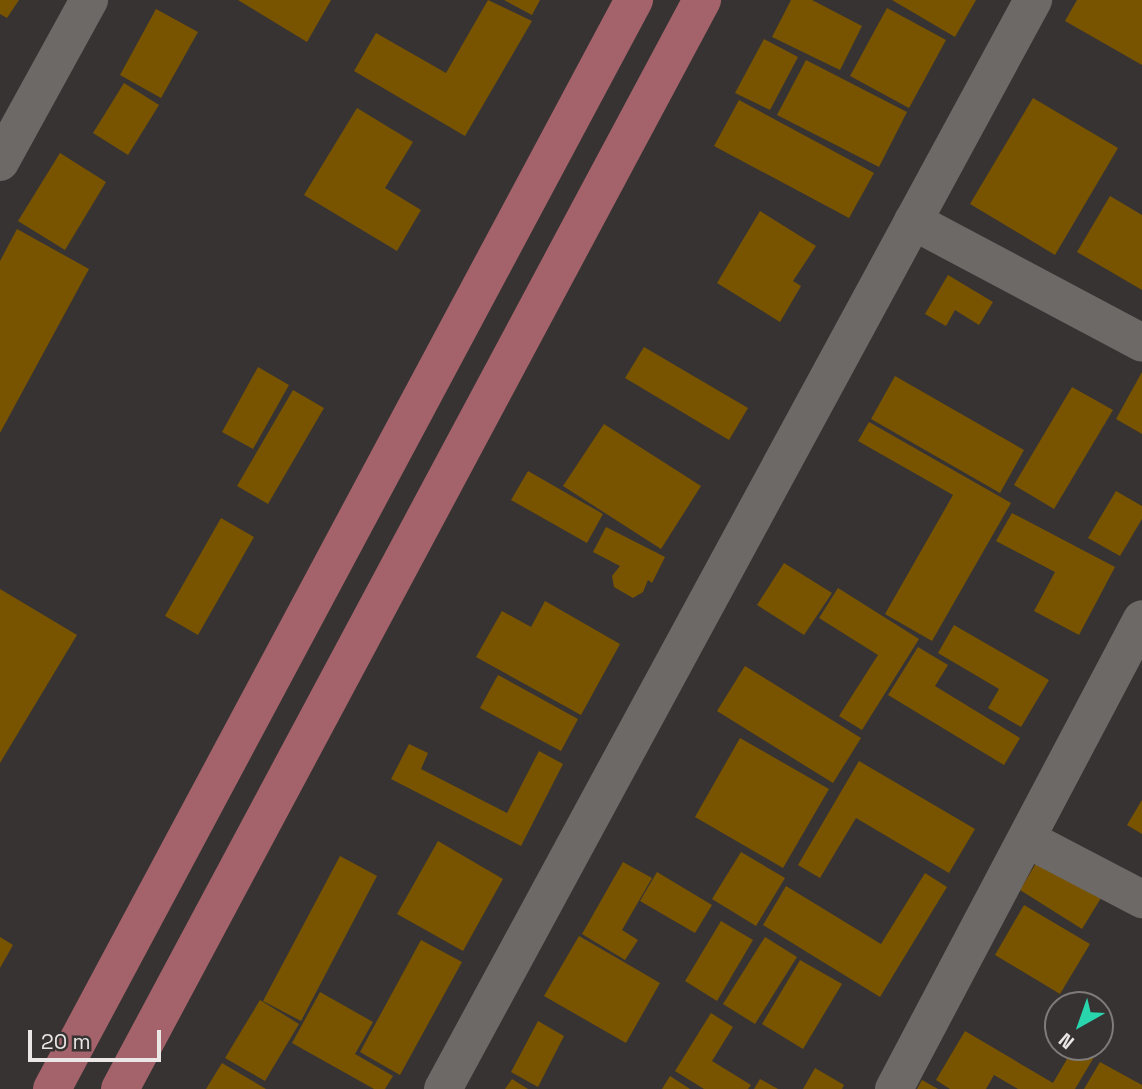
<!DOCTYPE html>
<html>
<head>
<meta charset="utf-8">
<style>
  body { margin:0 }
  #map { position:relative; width:1142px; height:1089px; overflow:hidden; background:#373332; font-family:"Space Grotesk",sans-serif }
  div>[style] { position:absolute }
  .building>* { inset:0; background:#785401 }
  .minor>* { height:38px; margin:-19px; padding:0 19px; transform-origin:19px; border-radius:19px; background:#6d6967 }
  .major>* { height:38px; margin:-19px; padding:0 19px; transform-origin:19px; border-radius:19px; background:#a4636b }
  span { translate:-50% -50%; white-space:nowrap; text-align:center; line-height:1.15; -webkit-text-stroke:5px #373332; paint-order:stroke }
  .north { position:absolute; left:1044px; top:991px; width:70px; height:70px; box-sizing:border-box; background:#373332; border:2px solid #7f7b7a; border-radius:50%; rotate:220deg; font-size:19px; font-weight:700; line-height:28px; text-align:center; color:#eae7e6 }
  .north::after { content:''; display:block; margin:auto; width:24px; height:32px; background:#28d5ad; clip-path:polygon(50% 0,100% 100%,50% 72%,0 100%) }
  .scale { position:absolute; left:28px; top:1030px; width:133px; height:32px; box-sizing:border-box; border:4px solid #eae7e6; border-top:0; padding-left:9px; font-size:21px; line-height:24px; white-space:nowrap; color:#eae7e6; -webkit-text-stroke:5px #373332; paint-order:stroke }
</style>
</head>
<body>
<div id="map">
  <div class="building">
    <div style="clip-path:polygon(0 0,19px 0,7px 18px,0 14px)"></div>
    <div style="clip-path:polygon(238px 0,331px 0,307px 42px)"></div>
    <div style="clip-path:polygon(488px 0,532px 21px,465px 136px,354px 71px,376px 33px,446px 73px)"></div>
    <div style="clip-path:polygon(504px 0,540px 0,532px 15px)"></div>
    <div style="clip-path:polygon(791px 0,812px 0,862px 26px,840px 70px,772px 37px)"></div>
    <div style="clip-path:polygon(892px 0,976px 0,955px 37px)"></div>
    <div style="clip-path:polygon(1077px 0,1142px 0,1142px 65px,1065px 21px)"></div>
    <div style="clip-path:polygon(887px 8px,946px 40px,909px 108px,850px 76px)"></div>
    <div style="clip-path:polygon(156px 9px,198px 32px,161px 98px,120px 75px)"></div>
    <div style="clip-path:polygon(764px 39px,798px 57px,770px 110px,735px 93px)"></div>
    <div style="clip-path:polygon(806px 60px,907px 112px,879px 167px,777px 115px)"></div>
    <div style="clip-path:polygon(124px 83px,159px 105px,128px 155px,93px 133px)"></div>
    <div style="clip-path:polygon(1033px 98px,1118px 148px,1055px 255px,970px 204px)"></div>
    <div style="clip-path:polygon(739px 100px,874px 173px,849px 218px,714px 146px)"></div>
    <div style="clip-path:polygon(357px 108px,413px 142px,385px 188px,421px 210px,397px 251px,304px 195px)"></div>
    <div style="clip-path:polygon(60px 153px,106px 182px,65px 250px,18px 221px)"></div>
    <div style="clip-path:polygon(1110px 196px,1142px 215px,1142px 290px,1077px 252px)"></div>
    <div style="clip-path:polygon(760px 211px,816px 246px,793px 281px,801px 286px,780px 322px,717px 283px)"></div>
    <div style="clip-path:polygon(17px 229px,89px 269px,0 433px,0 261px)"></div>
    <div style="clip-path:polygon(948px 275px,993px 302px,979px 325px,955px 310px,946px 326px,925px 314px)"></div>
    <div style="clip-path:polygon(644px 347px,748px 408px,729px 440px,625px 378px)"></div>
    <div style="clip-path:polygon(258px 367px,289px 385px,253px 449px,222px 432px)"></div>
    <div style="clip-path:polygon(1142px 372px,1142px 434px,1116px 419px)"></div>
    <div style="clip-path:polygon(895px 376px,1024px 450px,1000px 493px,871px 419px)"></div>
    <div style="clip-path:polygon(1072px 387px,1113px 410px,1054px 509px,1014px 485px)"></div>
    <div style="clip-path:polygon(293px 390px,324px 408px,268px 504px,237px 486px)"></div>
    <div style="clip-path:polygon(869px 422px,1011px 503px,932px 641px,885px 614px,953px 495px,858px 441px)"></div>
    <div style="clip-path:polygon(604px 424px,701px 486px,661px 549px,563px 486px)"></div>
    <div style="clip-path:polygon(528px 471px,603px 514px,587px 543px,511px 500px)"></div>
    <div style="clip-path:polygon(1116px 491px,1142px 506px,1142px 519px,1120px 556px,1088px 538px)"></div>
    <div style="clip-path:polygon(1012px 513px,1115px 567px,1079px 635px,1034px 611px,1055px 572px,996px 541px)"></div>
    <div style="clip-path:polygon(221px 518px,254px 537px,198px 635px,165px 616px)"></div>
    <div style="clip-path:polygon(606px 527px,665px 557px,652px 583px,648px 580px,643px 592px,633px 598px,614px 587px,612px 576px,620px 566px,593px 552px)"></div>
    <div style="clip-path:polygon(784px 563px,832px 593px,804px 635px,757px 605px)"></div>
    <div style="clip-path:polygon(838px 588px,919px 639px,862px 730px,839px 716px,878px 655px,819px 618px)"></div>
    <div style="clip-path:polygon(0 589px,77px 635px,0 763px)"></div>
    <div style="clip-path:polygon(545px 601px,620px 644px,581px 715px,476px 657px,502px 611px,531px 627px)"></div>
    <div style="clip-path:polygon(954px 625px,1049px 680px,1021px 727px,988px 708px,999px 689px,938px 653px)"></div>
    <div style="clip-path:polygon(918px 647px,948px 665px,935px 686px,1020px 738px,1004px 765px,888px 695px)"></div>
    <div style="clip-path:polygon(745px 666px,861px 738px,833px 783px,717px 711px)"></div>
    <div style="clip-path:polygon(498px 675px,578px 719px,561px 751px,480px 708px)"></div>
    <div style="clip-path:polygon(740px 738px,829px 789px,783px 868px,695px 817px)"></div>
    <div style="clip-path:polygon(409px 744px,428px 753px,421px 769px,507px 813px,539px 751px,563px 764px,521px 846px,391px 779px)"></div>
    <div style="clip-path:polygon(859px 761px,975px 829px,949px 873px,856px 818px,820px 878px,798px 865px)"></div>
    <div style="clip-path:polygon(1142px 800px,1142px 834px,1127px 825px)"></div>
    <div style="clip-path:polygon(438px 841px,503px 879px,463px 951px,397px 914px)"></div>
    <div style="clip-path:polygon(741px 852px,785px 878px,756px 926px,712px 899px)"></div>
    <div style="clip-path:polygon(340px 856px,377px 876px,301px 1021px,263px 1001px)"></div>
    <div style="clip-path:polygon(1038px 860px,1101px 898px,1082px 929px,1020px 890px)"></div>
    <div style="clip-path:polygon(623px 862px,652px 878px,622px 930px,638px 940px,625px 960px,582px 934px)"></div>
    <div style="clip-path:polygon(657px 872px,712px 905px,695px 933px,640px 901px)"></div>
    <div style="clip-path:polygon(925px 873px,947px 887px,880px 997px,763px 925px,786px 886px,881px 944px)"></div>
    <div style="clip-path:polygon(1024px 905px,1090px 944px,1060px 994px,995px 955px)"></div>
    <div style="clip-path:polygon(721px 921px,753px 940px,717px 1001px,685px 981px)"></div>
    <div style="clip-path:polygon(579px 936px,660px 983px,626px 1043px,544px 996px)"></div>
    <div style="clip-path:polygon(0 937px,13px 945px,0 968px)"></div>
    <div style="clip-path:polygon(765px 937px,797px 957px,755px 1024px,723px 1004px)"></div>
    <div style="clip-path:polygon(421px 940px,462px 962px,400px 1075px,360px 1052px)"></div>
    <div style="clip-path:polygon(800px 960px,842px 984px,803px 1049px,762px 1024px)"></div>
    <div style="clip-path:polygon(320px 992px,373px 1022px,355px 1054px,393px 1076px,385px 1089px,374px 1089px,292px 1043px)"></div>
    <div style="clip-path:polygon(1061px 997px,1075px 1005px,1058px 1005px,1058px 1022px,1050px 1017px)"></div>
    <div style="clip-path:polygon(260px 1000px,299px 1024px,265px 1081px,225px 1058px)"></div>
    <div style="clip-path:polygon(711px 1013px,733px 1027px,712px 1061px,751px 1085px,748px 1089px,704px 1089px,675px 1071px)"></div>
    <div style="clip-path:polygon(1100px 1020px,1112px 1026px,1100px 1046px)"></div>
    <div style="clip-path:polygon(538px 1021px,564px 1036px,538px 1087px,511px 1072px)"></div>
    <div style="clip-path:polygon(965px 1031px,1053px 1083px,1074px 1047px,1100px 1047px,1075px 1089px,1018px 1089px,994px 1075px,986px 1089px,950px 1089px,936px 1080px)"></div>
    <div style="clip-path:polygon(1100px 1062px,1142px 1085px,1142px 1089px,1084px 1089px)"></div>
    <div style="clip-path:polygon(222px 1063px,266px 1089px,206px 1089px)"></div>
    <div style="clip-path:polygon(815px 1068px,844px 1085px,842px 1089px,803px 1089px)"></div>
    <div style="clip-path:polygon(670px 1076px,690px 1089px,662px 1089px)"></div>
    <div style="clip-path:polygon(512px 1079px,528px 1089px,505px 1089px)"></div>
    <div style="clip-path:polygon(760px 1079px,778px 1089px,754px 1089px)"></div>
    <div style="clip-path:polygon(922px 1080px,938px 1089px,917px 1089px)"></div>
  </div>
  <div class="minor">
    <div style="left:0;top:162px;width:185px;rotate:-61.2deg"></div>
    <div style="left:913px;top:221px;width:259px;rotate:28deg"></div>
    <div style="left:1027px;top:839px;width:130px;rotate:27.6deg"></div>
    <div style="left:443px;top:1089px;width:1239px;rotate:-61.55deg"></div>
    <div style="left:894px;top:1089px;width:531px;rotate:-62.18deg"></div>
  </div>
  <div class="major">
    <div style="left:52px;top:1089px;width:1235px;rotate:-61.88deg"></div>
    <div style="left:120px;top:1089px;width:1235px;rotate:-61.88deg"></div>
  </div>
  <div class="north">N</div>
  <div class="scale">20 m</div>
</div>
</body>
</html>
